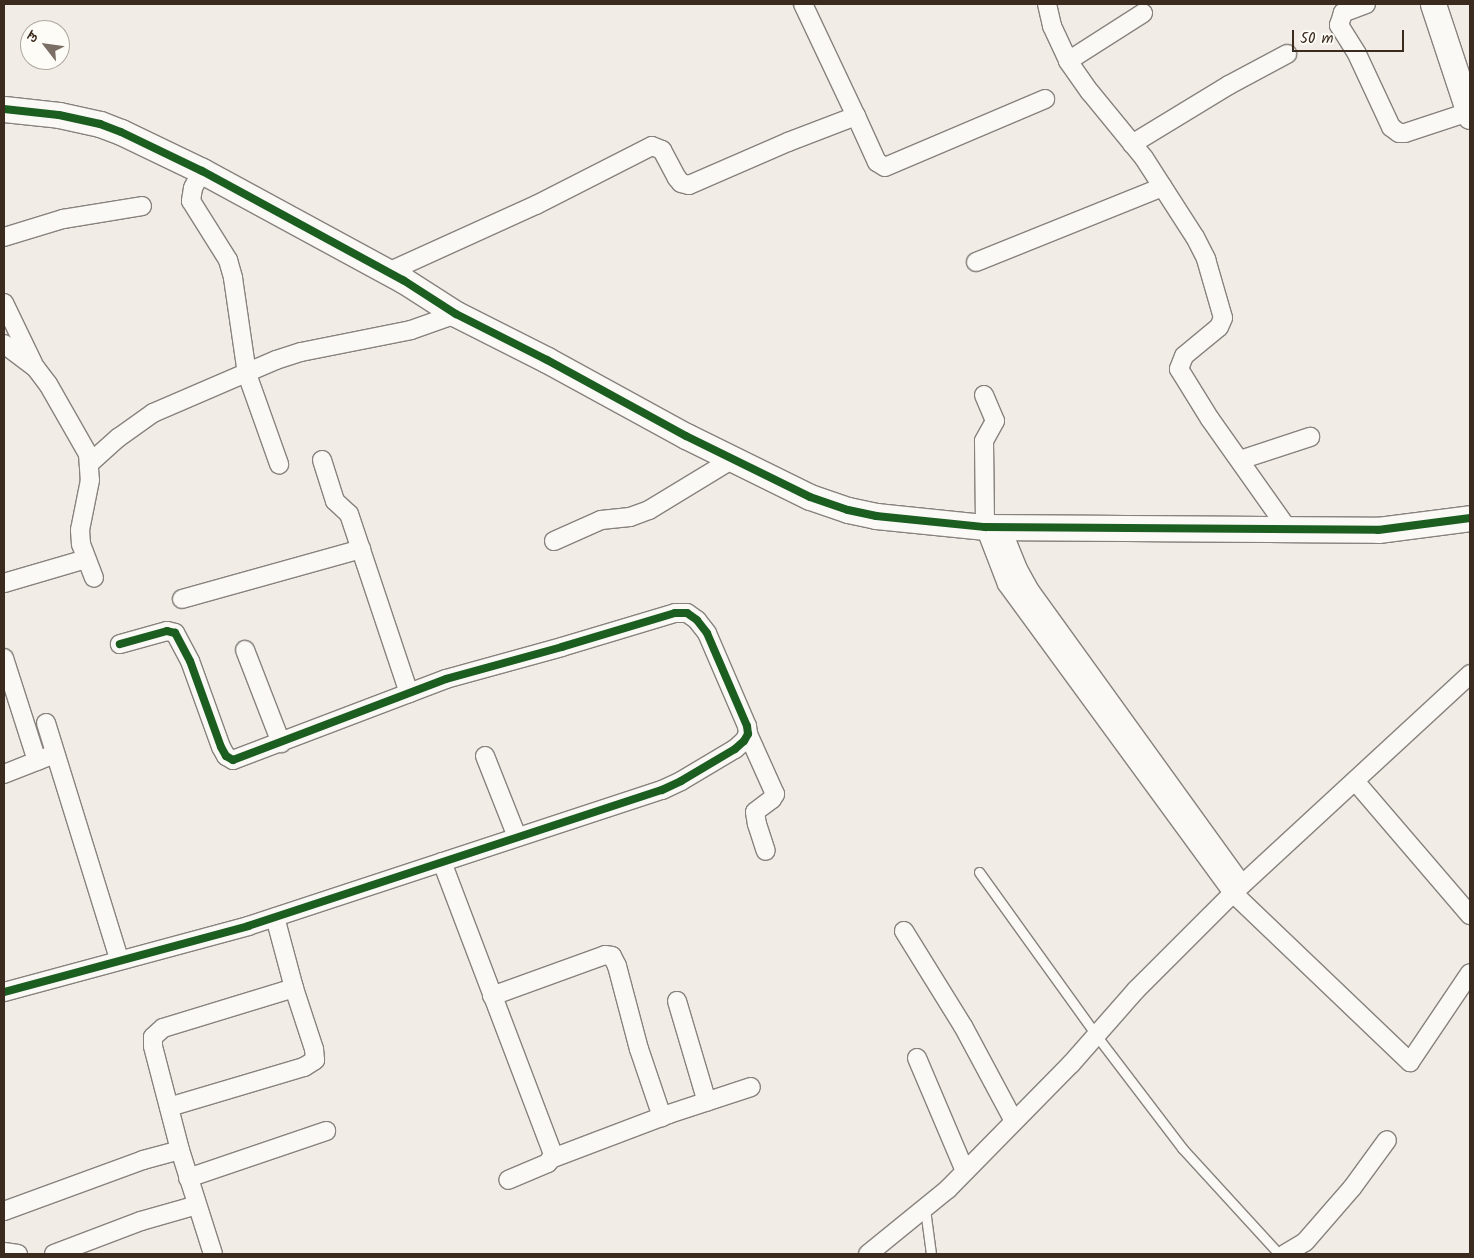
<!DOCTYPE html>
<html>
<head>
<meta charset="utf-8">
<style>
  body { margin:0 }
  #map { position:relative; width:1474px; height:1258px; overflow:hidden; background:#f1ece6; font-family:Kalam,"Playpen Sans Deva",sans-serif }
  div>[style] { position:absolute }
  .roads { filter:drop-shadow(1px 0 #88827d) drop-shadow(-1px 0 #88827d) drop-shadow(0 1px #88827d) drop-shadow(0 -1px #88827d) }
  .lane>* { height:9px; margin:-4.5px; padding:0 4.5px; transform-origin:4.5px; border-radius:4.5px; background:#faf9f6 }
  .street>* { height:18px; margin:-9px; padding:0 9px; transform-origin:9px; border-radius:9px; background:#faf9f6 }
  .secondary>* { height:25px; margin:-12.5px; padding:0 12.5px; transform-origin:12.5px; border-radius:12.5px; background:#faf9f6 }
  .cycleway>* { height:8px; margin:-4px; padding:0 4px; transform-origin:4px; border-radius:4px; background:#1b5e20 }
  span { translate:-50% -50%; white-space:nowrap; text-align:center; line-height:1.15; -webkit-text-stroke:4.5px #fdfcf7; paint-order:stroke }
  .frame { position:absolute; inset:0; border:5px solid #3b2a1e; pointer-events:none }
  .north { position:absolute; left:20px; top:20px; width:50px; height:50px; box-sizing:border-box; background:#fdfcf7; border:1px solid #afa8a0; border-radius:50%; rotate:300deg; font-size:14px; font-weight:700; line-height:20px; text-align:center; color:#3b2a1e }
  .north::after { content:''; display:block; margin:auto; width:18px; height:22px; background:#7b6e64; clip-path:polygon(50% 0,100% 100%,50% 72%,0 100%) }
  .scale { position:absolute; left:1292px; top:30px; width:112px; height:22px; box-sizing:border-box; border:2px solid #3b2a1e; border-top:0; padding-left:6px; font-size:15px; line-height:18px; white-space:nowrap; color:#3b2a1e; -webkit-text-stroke:4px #fdfcf7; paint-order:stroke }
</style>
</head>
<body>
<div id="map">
  <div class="roads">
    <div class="lane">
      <div style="left:979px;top:872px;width:201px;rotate:54.3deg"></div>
      <div style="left:1096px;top:1035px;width:142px;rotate:52.7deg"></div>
      <div style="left:1182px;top:1148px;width:144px;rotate:47.5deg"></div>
      <div style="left:925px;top:1209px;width:45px;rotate:82.4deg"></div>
    </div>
    <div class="street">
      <div style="left:803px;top:4px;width:124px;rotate:64.7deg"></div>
      <div style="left:1047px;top:4px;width:23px;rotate:77deg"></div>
      <div style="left:1052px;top:26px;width:38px;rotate:65deg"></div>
      <div style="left:1068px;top:61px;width:38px;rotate:55deg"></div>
      <div style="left:1090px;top:92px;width:85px;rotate:50.7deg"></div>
      <div style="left:1144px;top:158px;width:94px;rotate:57.2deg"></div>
      <div style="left:1195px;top:237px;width:25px;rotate:63deg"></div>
      <div style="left:1206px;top:259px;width:61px;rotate:73.9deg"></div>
      <div style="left:1223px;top:318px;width:10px;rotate:114deg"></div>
      <div style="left:1219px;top:327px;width:45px;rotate:140.4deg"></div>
      <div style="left:1184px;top:356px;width:14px;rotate:111deg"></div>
      <div style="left:1179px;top:369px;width:59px;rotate:58.2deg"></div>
      <div style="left:1210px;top:419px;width:135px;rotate:54.7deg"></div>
      <div style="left:1366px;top:4px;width:25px;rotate:159deg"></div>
      <div style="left:1343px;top:13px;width:13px;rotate:108deg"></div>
      <div style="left:1339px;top:25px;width:34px;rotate:58deg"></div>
      <div style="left:1357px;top:54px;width:81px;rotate:65deg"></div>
      <div style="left:1391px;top:127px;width:10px;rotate:37deg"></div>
      <div style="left:1399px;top:133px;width:6px"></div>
      <div style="left:1405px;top:133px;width:67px;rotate:-18.2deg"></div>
      <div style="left:1068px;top:61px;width:89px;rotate:-32.6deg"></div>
      <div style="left:1132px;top:144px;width:114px;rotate:-31.3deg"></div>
      <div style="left:1229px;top:85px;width:66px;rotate:-28.1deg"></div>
      <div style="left:202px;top:171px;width:19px;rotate:118deg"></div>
      <div style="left:193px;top:188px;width:13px;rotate:99deg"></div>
      <div style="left:191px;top:201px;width:70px;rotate:57.9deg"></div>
      <div style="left:228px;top:260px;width:19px;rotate:74deg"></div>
      <div style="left:233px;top:278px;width:97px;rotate:81.7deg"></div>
      <div style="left:247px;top:374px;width:96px;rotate:70.4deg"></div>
      <div style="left:4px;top:237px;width:62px;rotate:-17deg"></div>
      <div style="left:63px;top:219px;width:80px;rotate:-9.3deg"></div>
      <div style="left:976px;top:262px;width:201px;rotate:-21.9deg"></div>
      <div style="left:388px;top:272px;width:162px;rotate:-24.4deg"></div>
      <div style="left:536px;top:205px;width:130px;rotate:-27deg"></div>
      <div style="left:652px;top:146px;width:11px;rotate:22deg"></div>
      <div style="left:662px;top:150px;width:32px;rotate:62deg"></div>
      <div style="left:677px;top:178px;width:6px;rotate:51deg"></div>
      <div style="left:681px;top:183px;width:8px;rotate:14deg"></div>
      <div style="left:689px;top:185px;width:108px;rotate:-23.5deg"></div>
      <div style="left:788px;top:142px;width:73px;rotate:-20.9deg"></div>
      <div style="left:856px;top:116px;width:51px;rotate:65.5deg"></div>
      <div style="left:877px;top:162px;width:9px;rotate:32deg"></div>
      <div style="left:885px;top:167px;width:174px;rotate:-23deg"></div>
      <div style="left:4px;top:303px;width:67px;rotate:64.2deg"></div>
      <div style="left:4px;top:344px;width:39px;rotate:37deg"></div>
      <div style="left:35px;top:367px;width:21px;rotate:53deg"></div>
      <div style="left:48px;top:384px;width:81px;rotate:60.3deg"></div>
      <div style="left:88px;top:454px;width:26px;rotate:86deg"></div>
      <div style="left:90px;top:480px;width:51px;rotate:101.3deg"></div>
      <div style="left:80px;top:530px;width:14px;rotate:86deg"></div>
      <div style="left:81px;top:544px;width:36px;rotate:69deg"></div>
      <div style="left:984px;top:395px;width:28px;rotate:67deg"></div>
      <div style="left:995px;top:421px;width:23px;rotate:119deg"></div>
      <div style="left:984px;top:441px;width:86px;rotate:89.3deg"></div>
      <div style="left:985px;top:527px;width:61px;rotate:68.9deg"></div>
      <div style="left:1007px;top:584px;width:383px;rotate:53.8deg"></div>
      <div style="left:1233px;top:893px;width:245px;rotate:43.7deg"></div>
      <div style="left:1410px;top:1062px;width:107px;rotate:-56deg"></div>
      <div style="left:322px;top:460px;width:43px;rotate:72.4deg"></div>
      <div style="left:335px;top:501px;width:19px;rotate:43deg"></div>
      <div style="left:349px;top:514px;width:189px;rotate:71.5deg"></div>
      <div style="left:1240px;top:460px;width:74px;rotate:-18.2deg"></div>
      <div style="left:90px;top:463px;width:38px;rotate:-42deg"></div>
      <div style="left:118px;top:438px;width:43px;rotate:-35.5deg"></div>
      <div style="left:153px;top:413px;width:134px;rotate:-23.3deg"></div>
      <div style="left:276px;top:360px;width:26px;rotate:-18deg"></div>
      <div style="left:301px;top:352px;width:112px;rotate:-11.3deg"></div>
      <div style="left:411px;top:330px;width:48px;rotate:-19.6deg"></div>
      <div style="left:1001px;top:527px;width:45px;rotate:68deg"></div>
      <div style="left:1018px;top:569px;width:26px;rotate:61deg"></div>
      <div style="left:1031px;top:592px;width:352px;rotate:54.2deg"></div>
      <div style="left:554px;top:541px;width:51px;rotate:-24.1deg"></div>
      <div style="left:601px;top:520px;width:29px;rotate:-6deg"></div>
      <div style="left:630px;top:517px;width:20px;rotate:-20deg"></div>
      <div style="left:649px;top:510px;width:98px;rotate:-31.3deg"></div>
      <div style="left:4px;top:583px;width:85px;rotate:-16.3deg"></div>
      <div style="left:182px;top:599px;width:186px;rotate:-15.6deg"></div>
      <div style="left:245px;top:650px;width:100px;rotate:68.8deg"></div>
      <div style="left:4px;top:658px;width:108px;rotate:72.2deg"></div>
      <div style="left:46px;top:723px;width:247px;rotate:72.8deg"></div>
      <div style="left:748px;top:734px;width:66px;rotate:65.8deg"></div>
      <div style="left:775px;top:794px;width:6px;rotate:121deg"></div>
      <div style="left:772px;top:799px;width:21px;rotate:143deg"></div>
      <div style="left:755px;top:812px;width:12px;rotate:81deg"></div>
      <div style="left:757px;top:824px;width:28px;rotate:72deg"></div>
      <div style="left:485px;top:756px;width:87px;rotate:68.4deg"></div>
      <div style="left:4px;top:774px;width:46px;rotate:-21.6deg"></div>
      <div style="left:1355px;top:781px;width:177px;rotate:49.4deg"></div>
      <div style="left:442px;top:862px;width:312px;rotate:69.2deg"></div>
      <div style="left:553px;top:1154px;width:10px;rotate:119deg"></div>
      <div style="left:548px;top:1163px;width:43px;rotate:157deg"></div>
      <div style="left:904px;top:931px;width:112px;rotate:58.2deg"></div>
      <div style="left:963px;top:1026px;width:108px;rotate:61.8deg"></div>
      <div style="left:4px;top:992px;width:253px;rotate:-15.1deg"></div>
      <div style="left:248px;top:926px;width:436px;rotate:-18.2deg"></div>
      <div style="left:662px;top:790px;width:21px;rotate:-25deg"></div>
      <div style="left:681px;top:781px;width:63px;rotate:-30.7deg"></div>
      <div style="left:735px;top:749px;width:12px;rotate:-42deg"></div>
      <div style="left:744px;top:741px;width:8px;rotate:-60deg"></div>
      <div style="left:748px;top:734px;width:8px;rotate:-97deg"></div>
      <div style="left:747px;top:726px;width:101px;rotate:-113.3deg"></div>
      <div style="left:707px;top:633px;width:16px;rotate:-128deg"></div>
      <div style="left:697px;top:620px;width:12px;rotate:-145deg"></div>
      <div style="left:687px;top:613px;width:12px;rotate:180deg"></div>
      <div style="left:675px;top:613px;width:118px;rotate:163.3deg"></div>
      <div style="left:562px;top:647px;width:120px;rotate:164.6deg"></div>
      <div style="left:446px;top:679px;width:228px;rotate:159.2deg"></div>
      <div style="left:233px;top:760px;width:8px;rotate:-150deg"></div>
      <div style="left:226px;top:756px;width:10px;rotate:-119deg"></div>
      <div style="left:221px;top:747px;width:91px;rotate:-109.8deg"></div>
      <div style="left:190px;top:661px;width:32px;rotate:-118deg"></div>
      <div style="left:175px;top:633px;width:8px;rotate:-166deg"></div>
      <div style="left:167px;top:631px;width:49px;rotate:164.5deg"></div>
      <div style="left:492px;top:996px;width:120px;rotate:-19.9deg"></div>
      <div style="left:605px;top:955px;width:7px;rotate:8deg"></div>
      <div style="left:612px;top:956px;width:11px;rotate:63deg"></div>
      <div style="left:617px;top:966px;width:86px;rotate:75.2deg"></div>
      <div style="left:639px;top:1049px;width:72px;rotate:71.3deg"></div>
      <div style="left:677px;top:1001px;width:105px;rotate:73.5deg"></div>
      <div style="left:917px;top:1058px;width:123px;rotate:67deg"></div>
      <div style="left:169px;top:1107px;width:141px;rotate:-16.5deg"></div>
      <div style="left:304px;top:1067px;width:13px;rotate:-32deg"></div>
      <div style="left:315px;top:1060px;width:11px;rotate:-95deg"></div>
      <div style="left:314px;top:1049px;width:64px;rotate:-108.2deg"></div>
      <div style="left:294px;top:988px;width:73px;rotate:-105deg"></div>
      <div style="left:553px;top:1158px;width:124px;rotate:-20.8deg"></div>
      <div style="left:669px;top:1114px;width:86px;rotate:-18.2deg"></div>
      <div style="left:188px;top:1178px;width:146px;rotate:-18.8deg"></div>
      <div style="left:4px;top:1211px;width:148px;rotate:-20.1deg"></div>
      <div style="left:143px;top:1160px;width:38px;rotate:-15deg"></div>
      <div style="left:4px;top:1252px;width:14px;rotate:8deg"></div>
      <div style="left:54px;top:1254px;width:93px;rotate:-20.8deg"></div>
      <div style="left:141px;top:1221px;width:58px;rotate:-15.9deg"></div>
      <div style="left:213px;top:1254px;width:109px;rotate:-107.6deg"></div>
      <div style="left:180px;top:1150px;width:107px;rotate:-104.6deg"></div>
      <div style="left:153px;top:1046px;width:9px;rotate:-90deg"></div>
      <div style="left:153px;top:1037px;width:13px;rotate:-42deg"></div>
      <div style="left:163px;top:1028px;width:137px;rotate:-17deg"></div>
      <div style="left:868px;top:1254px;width:103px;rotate:-39.1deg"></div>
      <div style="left:948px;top:1189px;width:175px;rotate:-45.5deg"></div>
      <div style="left:1071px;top:1064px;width:98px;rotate:-48.7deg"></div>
      <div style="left:1136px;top:990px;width:137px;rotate:-45deg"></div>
      <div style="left:1233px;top:893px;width:323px;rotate:-42.7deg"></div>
      <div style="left:1285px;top:1254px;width:23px;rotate:-31deg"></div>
      <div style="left:1305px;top:1242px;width:72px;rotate:-49deg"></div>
      <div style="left:1352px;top:1188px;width:59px;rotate:-53.9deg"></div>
    </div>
    <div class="secondary">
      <div style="left:1433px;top:4px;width:118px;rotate:71.7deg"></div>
      <div style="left:4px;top:109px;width:55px;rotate:6.2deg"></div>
      <div style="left:59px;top:115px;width:42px;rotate:12.4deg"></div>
      <div style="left:100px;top:124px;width:22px;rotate:21deg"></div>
      <div style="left:121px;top:132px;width:90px;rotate:25.7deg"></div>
      <div style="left:202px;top:171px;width:229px;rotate:28.5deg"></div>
      <div style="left:403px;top:280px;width:63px;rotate:32.7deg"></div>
      <div style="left:456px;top:314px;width:102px;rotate:26.8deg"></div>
      <div style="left:547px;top:360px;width:158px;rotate:28.7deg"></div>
      <div style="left:686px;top:436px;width:138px;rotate:26.2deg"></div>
      <div style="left:810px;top:497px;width:40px;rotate:18.9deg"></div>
      <div style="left:848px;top:510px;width:29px;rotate:12deg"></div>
      <div style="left:876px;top:516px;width:110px;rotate:5.8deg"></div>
      <div style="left:985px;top:527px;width:393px;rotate:0.4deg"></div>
      <div style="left:1378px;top:530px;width:93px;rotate:-7.4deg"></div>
    </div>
  </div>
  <div class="cycleway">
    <div style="left:4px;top:109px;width:55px;rotate:6.2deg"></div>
    <div style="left:59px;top:115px;width:42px;rotate:12.4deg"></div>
    <div style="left:100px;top:124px;width:22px;rotate:21deg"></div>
    <div style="left:121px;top:132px;width:90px;rotate:25.7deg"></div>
    <div style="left:202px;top:171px;width:229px;rotate:28.5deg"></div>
    <div style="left:403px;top:280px;width:63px;rotate:32.7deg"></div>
    <div style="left:456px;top:314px;width:102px;rotate:26.8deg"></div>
    <div style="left:547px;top:360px;width:158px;rotate:28.7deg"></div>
    <div style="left:686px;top:436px;width:138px;rotate:26.2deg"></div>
    <div style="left:810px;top:497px;width:40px;rotate:18.9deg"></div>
    <div style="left:848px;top:510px;width:29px;rotate:12deg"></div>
    <div style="left:876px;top:516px;width:110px;rotate:5.8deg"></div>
    <div style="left:985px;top:527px;width:393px;rotate:0.4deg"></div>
    <div style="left:1378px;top:530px;width:93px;rotate:-7.4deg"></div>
    <div style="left:4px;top:992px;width:253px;rotate:-15.1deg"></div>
    <div style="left:248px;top:926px;width:436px;rotate:-18.2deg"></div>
    <div style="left:662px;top:790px;width:21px;rotate:-25deg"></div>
    <div style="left:681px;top:781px;width:63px;rotate:-30.7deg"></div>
    <div style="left:735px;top:749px;width:12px;rotate:-42deg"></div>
    <div style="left:744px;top:741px;width:8px;rotate:-60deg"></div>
    <div style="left:748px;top:734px;width:8px;rotate:-97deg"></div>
    <div style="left:747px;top:726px;width:101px;rotate:-113.3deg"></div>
    <div style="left:707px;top:633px;width:16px;rotate:-128deg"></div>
    <div style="left:697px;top:620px;width:12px;rotate:-145deg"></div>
    <div style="left:687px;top:613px;width:12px;rotate:180deg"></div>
    <div style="left:675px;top:613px;width:118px;rotate:163.3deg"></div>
    <div style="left:562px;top:647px;width:120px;rotate:164.6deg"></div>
    <div style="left:446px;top:679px;width:228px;rotate:159.2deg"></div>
    <div style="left:233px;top:760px;width:8px;rotate:-150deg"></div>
    <div style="left:226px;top:756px;width:10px;rotate:-119deg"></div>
    <div style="left:221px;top:747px;width:91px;rotate:-109.8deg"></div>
    <div style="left:190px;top:661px;width:32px;rotate:-118deg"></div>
    <div style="left:175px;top:633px;width:8px;rotate:-166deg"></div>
    <div style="left:167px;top:631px;width:49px;rotate:164.5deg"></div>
  </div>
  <div class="frame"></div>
  <div class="north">उ</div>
  <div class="scale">50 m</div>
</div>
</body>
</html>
